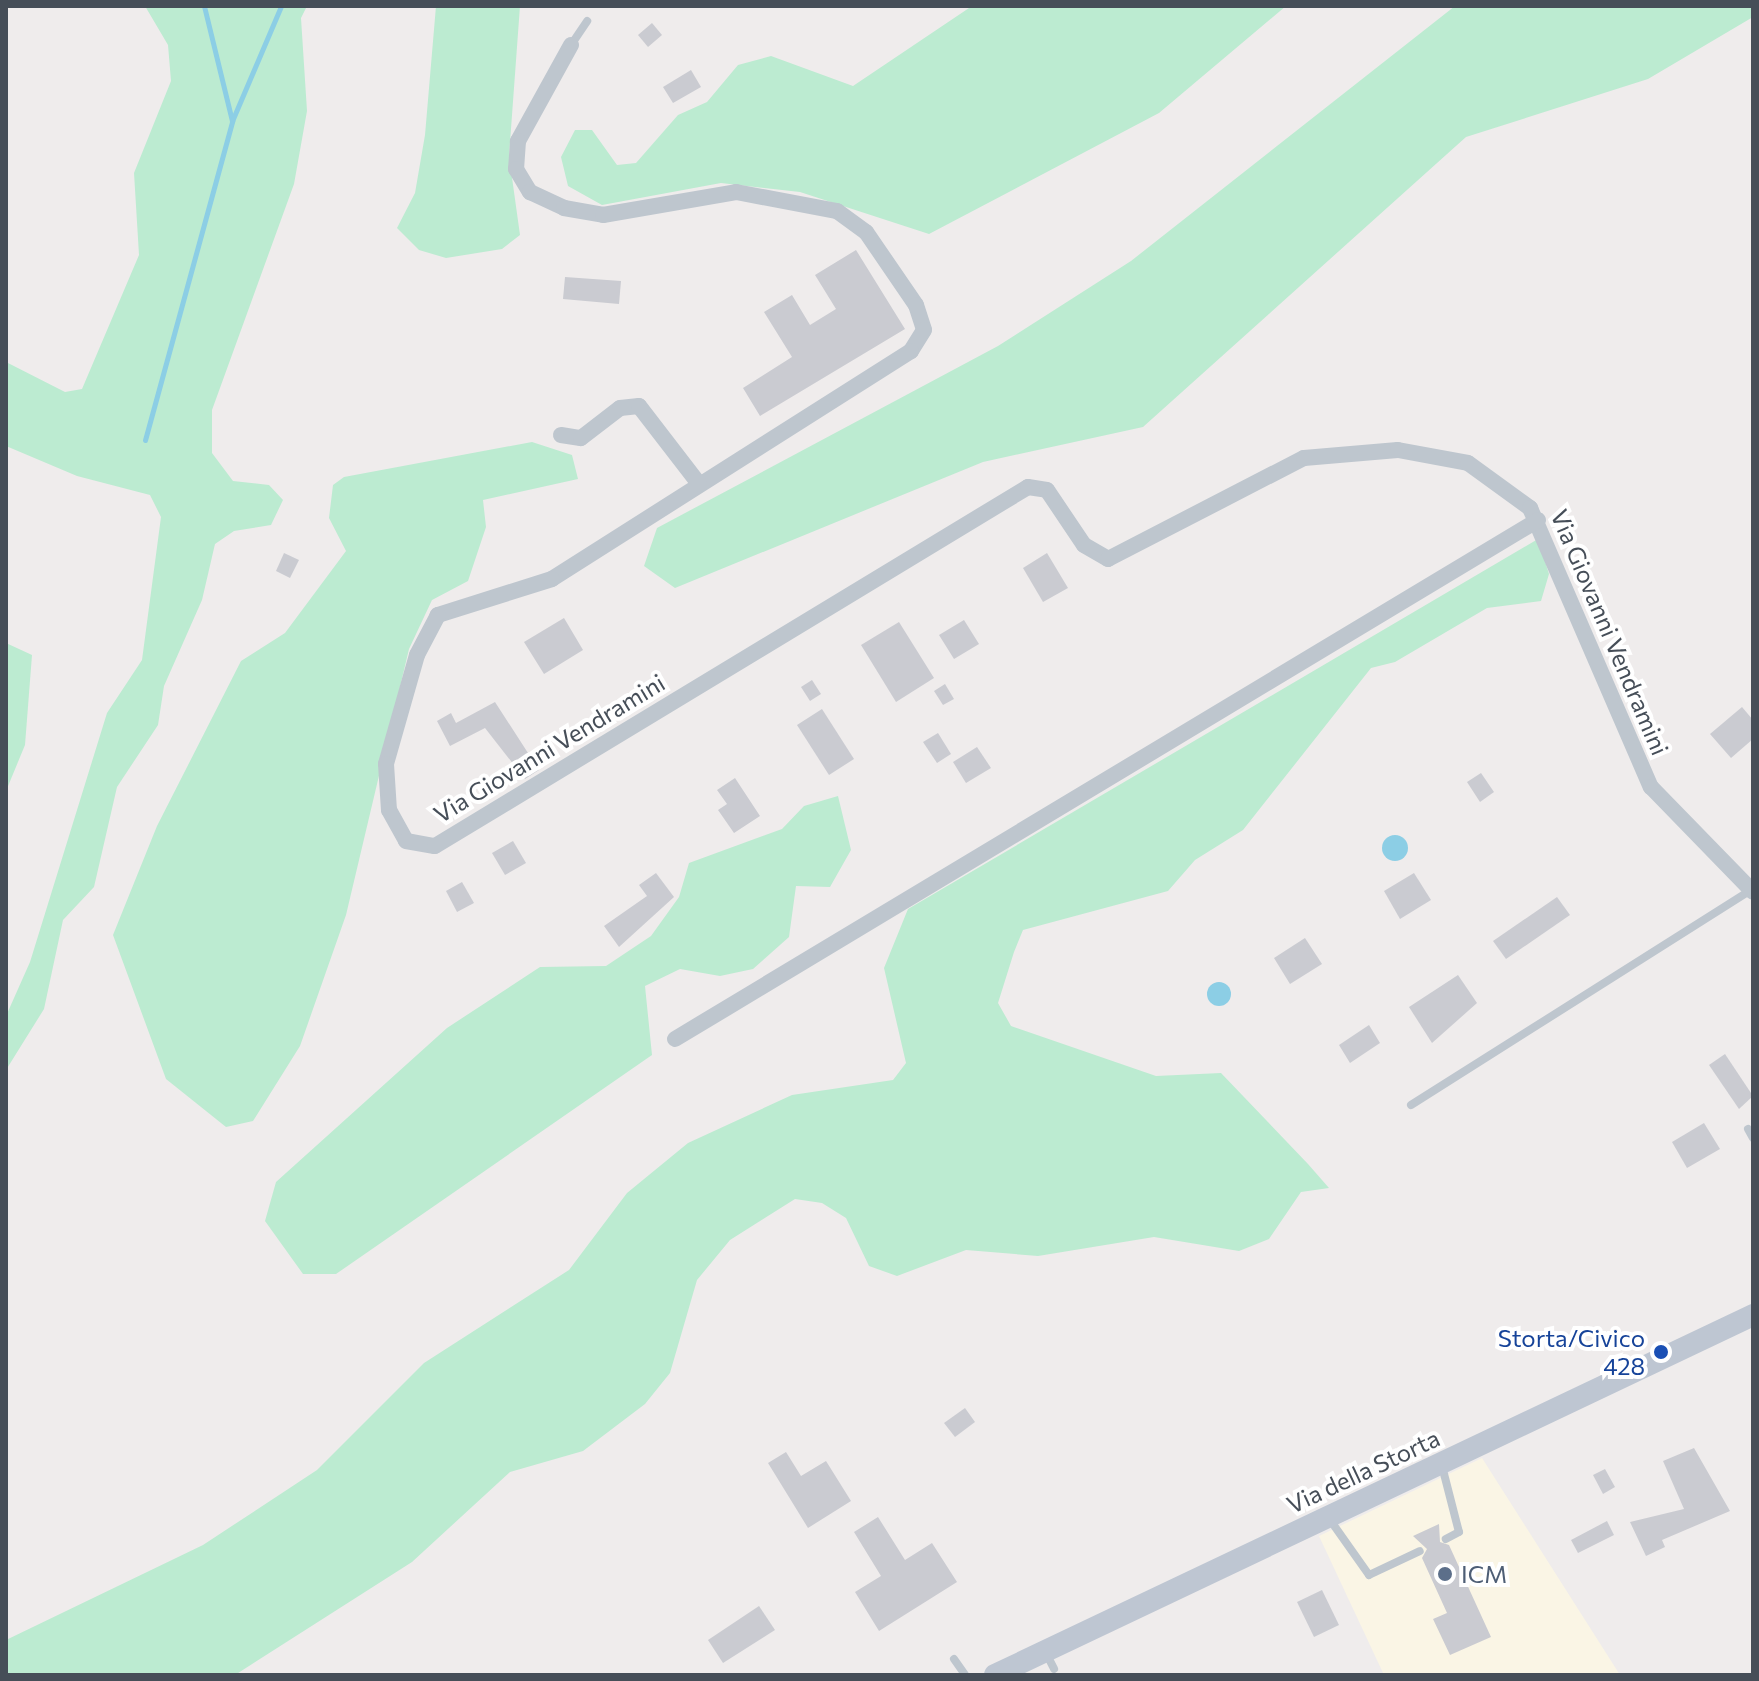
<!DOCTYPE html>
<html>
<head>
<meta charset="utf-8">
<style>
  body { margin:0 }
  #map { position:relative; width:1759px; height:1681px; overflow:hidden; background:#efecec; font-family:Commissioner,sans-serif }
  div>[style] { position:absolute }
  .commercial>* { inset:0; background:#faf5e5 }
  .green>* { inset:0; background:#bcebd1 }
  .water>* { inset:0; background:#8ccee5 }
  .round { border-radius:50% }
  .stream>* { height:5px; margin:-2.5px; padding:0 2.5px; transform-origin:2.5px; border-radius:2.5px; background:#8ccee5 }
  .building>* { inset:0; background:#cacbd1 }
  .lane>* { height:8px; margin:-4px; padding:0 4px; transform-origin:4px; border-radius:4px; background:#bec6ce }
  .street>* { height:16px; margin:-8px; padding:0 8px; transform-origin:8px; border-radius:8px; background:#bec6ce }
  .secondary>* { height:22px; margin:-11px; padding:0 11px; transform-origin:11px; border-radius:11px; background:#bec6d2 }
  .dots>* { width:22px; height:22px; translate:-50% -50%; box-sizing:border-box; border:4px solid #fff; border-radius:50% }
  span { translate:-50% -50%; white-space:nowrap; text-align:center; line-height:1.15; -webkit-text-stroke:8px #fff; paint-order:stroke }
  .street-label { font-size:24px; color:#464e58 }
  .transit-label { font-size:24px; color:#164399 }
  .right { translate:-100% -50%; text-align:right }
  .service-label { font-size:24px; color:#4e5e75 }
  .left { translate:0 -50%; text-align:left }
  .frame { position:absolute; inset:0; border:8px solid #464e58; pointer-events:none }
</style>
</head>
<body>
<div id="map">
  <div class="commercial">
    <div style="clip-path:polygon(1482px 1458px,1620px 1675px,1384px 1675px,1319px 1536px)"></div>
  </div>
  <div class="green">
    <div style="clip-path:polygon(145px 6px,307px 6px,301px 18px,307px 111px,294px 184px,212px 410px,212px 453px,233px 481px,269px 485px,283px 500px,271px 525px,234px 531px,215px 544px,202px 600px,164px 686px,158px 725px,117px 787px,94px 887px,63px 920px,44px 1009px,6px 1070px,6px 1016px,30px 962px,107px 713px,142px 660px,161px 517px,150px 495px,77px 476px,6px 446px,6px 362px,65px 392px,82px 389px,139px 255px,134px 173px,171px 81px,168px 45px)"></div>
    <div style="clip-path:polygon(436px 6px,520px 6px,509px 156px,520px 235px,502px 249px,446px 258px,419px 250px,397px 228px,415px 193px,425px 135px)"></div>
    <div style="clip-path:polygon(972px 6px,1286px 6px,1159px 113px,929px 234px,800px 192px,721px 183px,602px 205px,568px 186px,561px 157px,575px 130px,592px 130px,617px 165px,636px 163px,678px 115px,707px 102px,738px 65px,771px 56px,853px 86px)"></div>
    <div style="clip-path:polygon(1455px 6px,1753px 6px,1753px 17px,1648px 79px,1466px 137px,1143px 427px,983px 462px,675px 588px,644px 566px,657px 528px,998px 346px,1131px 261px)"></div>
    <div style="clip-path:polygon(532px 442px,572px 455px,578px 479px,483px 500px,486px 527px,468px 581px,432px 600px,409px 649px,346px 915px,300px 1046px,253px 1121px,226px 1127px,166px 1079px,113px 935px,157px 826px,241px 661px,285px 633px,346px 551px,329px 518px,333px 485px,344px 477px)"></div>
    <div style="clip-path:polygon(1538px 539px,1549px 574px,1541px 601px,1487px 608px,1395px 662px,1371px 668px,1243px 830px,1195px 860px,1168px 891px,1023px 930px,1014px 952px,998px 1003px,1011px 1026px,1156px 1076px,1221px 1073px,1308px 1164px,1329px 1188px,1301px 1192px,1269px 1239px,1239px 1251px,1154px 1237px,1038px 1256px,966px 1250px,897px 1276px,869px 1266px,846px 1218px,822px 1203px,795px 1199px,730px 1240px,697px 1280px,670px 1373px,645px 1404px,583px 1451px,510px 1472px,412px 1562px,235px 1675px,6px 1675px,6px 1640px,203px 1545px,317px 1470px,424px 1363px,569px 1270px,627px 1193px,688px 1143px,792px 1095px,893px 1080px,906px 1063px,884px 968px,908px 909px)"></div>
    <div style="clip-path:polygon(6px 643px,32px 655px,25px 745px,6px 791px)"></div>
    <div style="clip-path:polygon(838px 796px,851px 850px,830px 887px,796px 886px,789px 937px,753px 969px,720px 976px,680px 969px,645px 986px,652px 1055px,336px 1274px,303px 1274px,265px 1221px,276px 1182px,447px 1028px,540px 967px,606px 966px,651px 936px,679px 897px,689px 863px,782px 829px,804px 806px)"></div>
  </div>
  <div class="water">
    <div class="round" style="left:1382px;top:835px;width:26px;height:26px"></div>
    <div class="round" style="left:1207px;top:982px;width:24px;height:24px"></div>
  </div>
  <div class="stream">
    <div style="left:204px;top:6px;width:118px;rotate:76.3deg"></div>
    <div style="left:145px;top:440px;width:331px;rotate:-74.7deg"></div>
    <div style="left:232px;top:121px;width:125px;rotate:-66.9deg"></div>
  </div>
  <div class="building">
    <div style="clip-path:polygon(652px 23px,662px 35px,648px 47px,638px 35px)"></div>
    <div style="clip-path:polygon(691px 70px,701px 87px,673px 103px,663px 87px)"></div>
    <div style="clip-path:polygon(856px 250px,905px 329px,760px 416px,743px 388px,792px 357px,764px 312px,792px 295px,810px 325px,836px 309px,815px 275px)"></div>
    <div style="clip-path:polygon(565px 277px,621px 281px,619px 304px,563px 299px)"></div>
    <div style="clip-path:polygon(284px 553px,299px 560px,290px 578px,276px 571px)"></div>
    <div style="clip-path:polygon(1047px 553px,1068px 588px,1043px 602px,1023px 568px)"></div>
    <div style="clip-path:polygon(564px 618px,583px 650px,544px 674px,524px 642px)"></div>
    <div style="clip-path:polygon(964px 620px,979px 644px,954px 659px,939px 635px)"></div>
    <div style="clip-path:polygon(899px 622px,934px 678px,896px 702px,861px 645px)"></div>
    <div style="clip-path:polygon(812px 680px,821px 694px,810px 701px,801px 687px)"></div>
    <div style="clip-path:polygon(945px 684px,954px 699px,943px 705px,934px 691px)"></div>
    <div style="clip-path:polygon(495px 702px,539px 770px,525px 779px,485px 728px,450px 746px,437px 721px,451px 713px,456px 723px)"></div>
    <div style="clip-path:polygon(1742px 707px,1753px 720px,1753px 739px,1731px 758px,1710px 734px)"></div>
    <div style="clip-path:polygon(822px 709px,854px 759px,829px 775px,797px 725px)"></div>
    <div style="clip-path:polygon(938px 733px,951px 754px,937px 763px,923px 742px)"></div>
    <div style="clip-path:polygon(977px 747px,991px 768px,966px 783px,953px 762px)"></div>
    <div style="clip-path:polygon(1481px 773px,1494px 792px,1480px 802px,1467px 782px)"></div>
    <div style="clip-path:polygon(735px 778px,760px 816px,734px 833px,718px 810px,727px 804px,717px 790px)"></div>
    <div style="clip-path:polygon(513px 841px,526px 863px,505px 875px,492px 853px)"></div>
    <div style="clip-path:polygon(656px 873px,674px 897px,619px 947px,604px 926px,647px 896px,639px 885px)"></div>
    <div style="clip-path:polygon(1414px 873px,1431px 900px,1400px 919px,1384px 891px)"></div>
    <div style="clip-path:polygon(462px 882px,474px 903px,457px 912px,446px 891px)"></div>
    <div style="clip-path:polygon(1557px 897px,1570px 915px,1506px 959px,1493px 941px)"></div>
    <div style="clip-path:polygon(1305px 938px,1322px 964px,1290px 984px,1274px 958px)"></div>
    <div style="clip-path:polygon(1458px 975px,1477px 1003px,1432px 1043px,1409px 1007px)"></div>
    <div style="clip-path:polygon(1369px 1025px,1380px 1043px,1350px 1063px,1339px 1045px)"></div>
    <div style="clip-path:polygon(1725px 1054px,1753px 1096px,1739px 1109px,1709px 1065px)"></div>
    <div style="clip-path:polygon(1704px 1123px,1720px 1149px,1687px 1168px,1672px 1142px)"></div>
    <div style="clip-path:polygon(965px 1408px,975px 1422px,955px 1437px,944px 1423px)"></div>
    <div style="clip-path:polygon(1694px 1448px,1730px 1511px,1662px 1540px,1665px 1547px,1646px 1556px,1630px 1522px,1684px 1509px,1663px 1461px)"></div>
    <div style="clip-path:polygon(786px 1452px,801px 1476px,826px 1461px,851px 1501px,808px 1528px,768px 1463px)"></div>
    <div style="clip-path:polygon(1605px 1469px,1615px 1487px,1603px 1494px,1593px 1475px)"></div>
    <div style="clip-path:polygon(878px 1517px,905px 1560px,932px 1543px,957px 1582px,879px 1631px,855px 1592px,881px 1576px,854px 1532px)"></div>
    <div style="clip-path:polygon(1607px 1521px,1614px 1535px,1578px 1553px,1571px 1540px)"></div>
    <div style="clip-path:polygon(1439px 1524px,1440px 1542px,1449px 1545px,1491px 1637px,1450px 1655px,1433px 1619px,1447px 1613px,1422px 1558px,1427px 1549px,1413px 1536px)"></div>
    <div style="clip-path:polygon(1322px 1590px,1339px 1625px,1314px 1637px,1297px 1602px)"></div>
    <div style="clip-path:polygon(759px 1606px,775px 1630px,723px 1663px,708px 1640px)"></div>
  </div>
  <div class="lane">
    <div style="left:571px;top:45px;width:29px;rotate:-56deg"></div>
    <div style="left:1411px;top:1105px;width:402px;rotate:-32.3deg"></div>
    <div style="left:1748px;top:1129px;width:10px;rotate:61deg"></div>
    <div style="left:1442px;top:1466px;width:68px;rotate:75.6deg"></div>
    <div style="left:1459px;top:1532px;width:15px;rotate:152deg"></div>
    <div style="left:1328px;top:1517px;width:71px;rotate:54.7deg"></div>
    <div style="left:1369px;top:1575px;width:56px;rotate:-25.2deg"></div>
    <div style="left:1045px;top:1651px;width:20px;rotate:63deg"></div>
    <div style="left:954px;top:1659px;width:19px;rotate:55deg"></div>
  </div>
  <div class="street">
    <div style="left:571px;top:45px;width:110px;rotate:118.9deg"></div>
    <div style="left:518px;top:141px;width:28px;rotate:94deg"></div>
    <div style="left:516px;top:169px;width:27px;rotate:59deg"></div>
    <div style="left:530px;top:192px;width:38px;rotate:25deg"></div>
    <div style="left:564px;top:208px;width:40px;rotate:10deg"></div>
    <div style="left:603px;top:215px;width:135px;rotate:-9.8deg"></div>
    <div style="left:736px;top:192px;width:103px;rotate:10.7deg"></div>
    <div style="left:837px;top:211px;width:36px;rotate:36deg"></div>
    <div style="left:866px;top:232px;width:88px;rotate:55.6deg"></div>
    <div style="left:916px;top:305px;width:26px;rotate:72deg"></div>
    <div style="left:924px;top:330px;width:25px;rotate:122deg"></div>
    <div style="left:911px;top:351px;width:425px;rotate:147.6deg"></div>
    <div style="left:552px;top:579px;width:120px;rotate:162.5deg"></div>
    <div style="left:438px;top:615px;width:45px;rotate:117.7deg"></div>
    <div style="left:417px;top:655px;width:113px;rotate:105.9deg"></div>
    <div style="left:386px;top:764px;width:46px;rotate:86.3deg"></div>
    <div style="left:389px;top:810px;width:35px;rotate:61deg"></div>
    <div style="left:406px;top:841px;width:29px;rotate:10deg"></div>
    <div style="left:435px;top:846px;width:693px;rotate:-31.19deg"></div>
    <div style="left:1028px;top:487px;width:19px;rotate:9deg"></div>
    <div style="left:1047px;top:490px;width:66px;rotate:56.1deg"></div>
    <div style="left:1084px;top:545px;width:28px;rotate:30deg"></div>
    <div style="left:1108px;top:559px;width:220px;rotate:-27.3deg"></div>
    <div style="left:1304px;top:458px;width:94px;rotate:-4.9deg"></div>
    <div style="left:1398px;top:450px;width:71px;rotate:10.5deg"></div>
    <div style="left:1468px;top:463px;width:77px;rotate:36deg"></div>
    <div style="left:1530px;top:508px;width:304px;rotate:66.6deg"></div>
    <div style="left:1651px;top:787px;width:146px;rotate:45.8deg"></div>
    <div style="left:561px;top:435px;width:20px;rotate:9deg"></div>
    <div style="left:581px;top:438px;width:49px;rotate:-37.6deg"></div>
    <div style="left:620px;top:408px;width:19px;rotate:-6deg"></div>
    <div style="left:639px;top:406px;width:98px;rotate:52.4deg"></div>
    <div style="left:675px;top:1039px;width:1007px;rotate:-31.02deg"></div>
  </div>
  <div class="secondary">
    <div style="left:995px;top:1675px;width:839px;rotate:-25.4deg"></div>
  </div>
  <div class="dots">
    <div style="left:1661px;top:1352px;background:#1a4fb4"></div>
    <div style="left:1445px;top:1574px;background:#5c6f8a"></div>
  </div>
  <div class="street-label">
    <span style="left:1610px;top:632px;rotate:67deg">Via Giovanni Vendramini</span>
    <span style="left:549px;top:748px;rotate:-31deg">Via Giovanni Vendramini</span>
    <span style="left:1363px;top:1471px;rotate:-25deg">Via della Storta</span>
  </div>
  <div class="transit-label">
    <span class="right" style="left:1645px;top:1352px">Storta/Civico<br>428</span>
  </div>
  <div class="service-label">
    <span class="left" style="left:1461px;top:1574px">ICM</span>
  </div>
  <div class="frame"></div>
</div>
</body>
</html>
